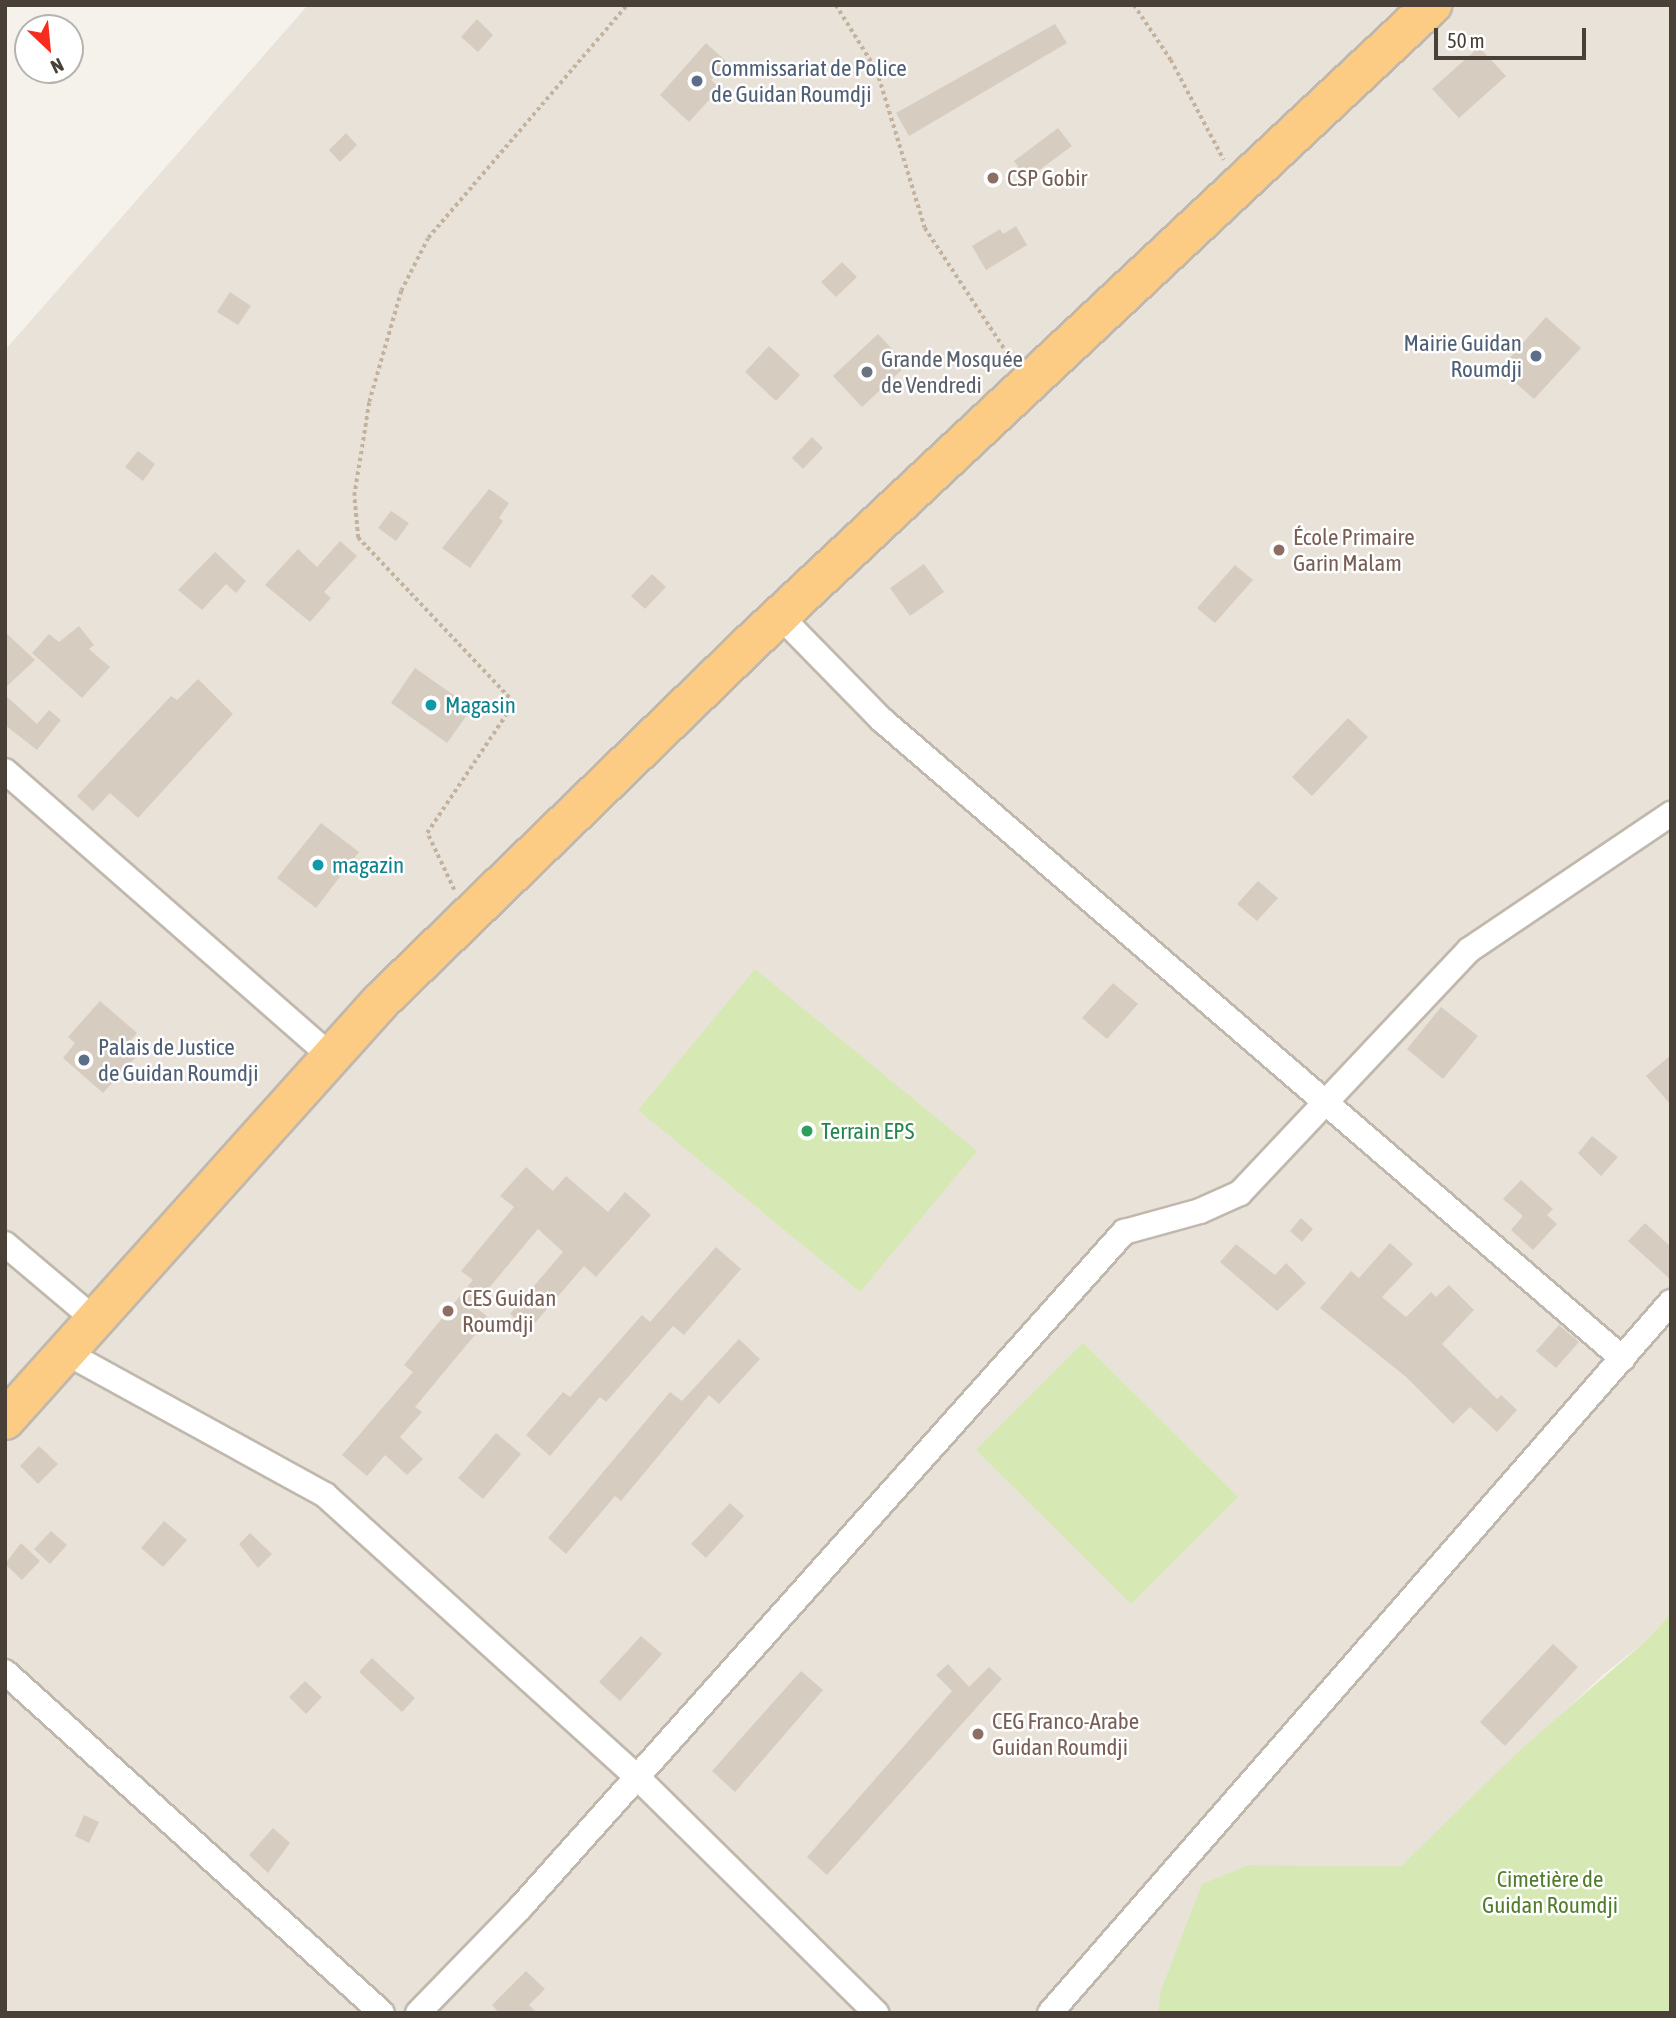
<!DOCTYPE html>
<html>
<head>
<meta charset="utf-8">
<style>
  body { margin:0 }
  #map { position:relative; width:1676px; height:2018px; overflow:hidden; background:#f5f1eb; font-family:"Asap Condensed",sans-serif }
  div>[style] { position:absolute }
  .residential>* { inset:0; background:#e9e2d9 }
  .green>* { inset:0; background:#d6e9b4 }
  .building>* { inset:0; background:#d7ccc0 }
  .path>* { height:3.5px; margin-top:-1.75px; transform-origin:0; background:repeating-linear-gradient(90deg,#c2b29e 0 3.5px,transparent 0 7px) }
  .roads { filter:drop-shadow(2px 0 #c1b8ad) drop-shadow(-2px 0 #c1b8ad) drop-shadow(0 2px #c1b8ad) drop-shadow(0 -2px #c1b8ad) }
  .minor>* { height:24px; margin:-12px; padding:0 12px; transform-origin:12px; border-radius:12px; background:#fff }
  .trunk>* { height:38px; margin:-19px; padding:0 19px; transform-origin:19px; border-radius:19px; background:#fdcc84 }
  .dots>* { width:19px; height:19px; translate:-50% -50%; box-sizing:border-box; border:4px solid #fff; border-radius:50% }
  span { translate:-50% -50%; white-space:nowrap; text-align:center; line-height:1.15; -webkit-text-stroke:5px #fff; paint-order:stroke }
  .service-label { font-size:23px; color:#4e5e75 }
  .left { translate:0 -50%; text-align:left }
  .right { translate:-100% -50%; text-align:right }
  .education-label { font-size:23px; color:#785e54 }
  .worship-label { font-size:23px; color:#5b616d }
  .culture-label { font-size:23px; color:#0d838f }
  .leisure-label { font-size:23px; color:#27864d }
  .park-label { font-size:23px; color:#517c2b }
  .frame { position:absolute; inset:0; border:7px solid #494138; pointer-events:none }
  .north { position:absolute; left:14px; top:14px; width:70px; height:70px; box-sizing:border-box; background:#fff; border:2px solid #b6b3af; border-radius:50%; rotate:154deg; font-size:19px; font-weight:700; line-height:28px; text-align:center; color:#494138 }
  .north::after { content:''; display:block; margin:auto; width:24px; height:32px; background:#f82c1e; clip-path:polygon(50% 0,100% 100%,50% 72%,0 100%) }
  .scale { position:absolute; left:1434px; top:28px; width:152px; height:32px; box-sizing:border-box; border:4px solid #494138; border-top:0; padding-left:9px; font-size:21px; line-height:24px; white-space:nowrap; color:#494138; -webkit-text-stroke:5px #fff; paint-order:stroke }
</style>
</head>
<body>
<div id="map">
  <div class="residential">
    <div style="clip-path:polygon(308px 5px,1671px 5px,1671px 1613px,1649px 1638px,1603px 1675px,1401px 1866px,1249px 1865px,1160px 1993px,1158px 2013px,5px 2013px,5px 350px)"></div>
  </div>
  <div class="green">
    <div style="clip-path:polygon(755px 969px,977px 1151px,860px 1292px,638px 1110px)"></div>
    <div style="clip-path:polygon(1083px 1343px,1238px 1497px,1131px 1604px,976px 1450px)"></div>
    <div style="clip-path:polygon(1671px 1613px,1671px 2013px,1158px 2013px,1160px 1993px,1202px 1884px,1249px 1865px,1401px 1866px,1520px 1750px,1649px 1638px)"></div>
  </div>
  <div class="building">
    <div style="clip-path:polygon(477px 19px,493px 35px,478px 52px,461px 37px)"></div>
    <div style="clip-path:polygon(1055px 24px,1067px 43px,909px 136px,896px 113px)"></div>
    <div style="clip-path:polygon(706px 43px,727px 62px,711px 80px,720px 88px,689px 122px,660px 95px)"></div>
    <div style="clip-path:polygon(1479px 47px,1506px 76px,1459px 118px,1432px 89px)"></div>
    <div style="clip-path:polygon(1058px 128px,1072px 146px,1027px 179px,1014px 161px)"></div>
    <div style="clip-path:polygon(346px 133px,357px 145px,340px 162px,329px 150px)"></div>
    <div style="clip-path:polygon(1016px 226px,1027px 245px,986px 270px,972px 246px,1000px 229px,1003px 234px)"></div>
    <div style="clip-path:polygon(842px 262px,857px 277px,836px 297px,821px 282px)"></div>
    <div style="clip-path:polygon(230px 292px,251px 306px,238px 325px,217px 312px)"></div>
    <div style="clip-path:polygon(1546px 317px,1581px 348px,1534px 399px,1500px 369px)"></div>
    <div style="clip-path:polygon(878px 334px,907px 365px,862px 407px,833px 376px)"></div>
    <div style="clip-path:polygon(769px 346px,800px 375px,776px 401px,745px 372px)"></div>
    <div style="clip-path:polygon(812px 437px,823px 448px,803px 469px,792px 458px)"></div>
    <div style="clip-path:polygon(138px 451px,155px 464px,143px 481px,125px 467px)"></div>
    <div style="clip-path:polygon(489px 489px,509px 503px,499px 518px,503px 521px,470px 568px,442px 548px)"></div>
    <div style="clip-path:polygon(391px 511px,409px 523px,396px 541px,378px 528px)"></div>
    <div style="clip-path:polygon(340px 541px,357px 556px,324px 592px,331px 598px,310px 622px,265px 585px,298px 549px,317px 567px)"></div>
    <div style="clip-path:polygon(215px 552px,246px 581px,236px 593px,226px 584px,202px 610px,178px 590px)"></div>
    <div style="clip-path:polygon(924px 564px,944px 592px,910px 616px,890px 588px)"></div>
    <div style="clip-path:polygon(1235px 565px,1253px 580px,1215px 623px,1197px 608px)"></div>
    <div style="clip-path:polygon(652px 574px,666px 587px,645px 609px,631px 596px)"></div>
    <div style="clip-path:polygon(79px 626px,94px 645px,89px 649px,110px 667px,82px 698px,32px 653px,49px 634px,59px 642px)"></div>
    <div style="clip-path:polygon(5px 632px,35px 660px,5px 688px)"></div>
    <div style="clip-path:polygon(415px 668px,472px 708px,447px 743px,391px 703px)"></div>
    <div style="clip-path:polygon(198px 679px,233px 714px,138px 818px,110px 793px,93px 811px,77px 796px,171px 696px,177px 700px)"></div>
    <div style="clip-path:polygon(5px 695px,37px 724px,49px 710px,61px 720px,37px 750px,5px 725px)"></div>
    <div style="clip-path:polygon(1348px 718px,1368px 737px,1312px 796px,1292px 777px)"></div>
    <div style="clip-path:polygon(321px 823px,359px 852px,316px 908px,277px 878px)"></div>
    <div style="clip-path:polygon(1258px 881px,1278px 898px,1257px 921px,1237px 904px)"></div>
    <div style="clip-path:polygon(1113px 983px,1138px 1004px,1107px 1039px,1082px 1018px)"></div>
    <div style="clip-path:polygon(100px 1001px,137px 1033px,125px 1047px,136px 1057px,103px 1093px,63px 1058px,75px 1043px,68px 1037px)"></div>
    <div style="clip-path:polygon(1441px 1007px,1478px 1036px,1443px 1079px,1407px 1049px)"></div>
    <div style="clip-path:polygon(1671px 1055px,1671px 1105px,1646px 1076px)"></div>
    <div style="clip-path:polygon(1592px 1136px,1618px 1157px,1601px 1176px,1578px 1153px)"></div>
    <div style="clip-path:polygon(526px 1167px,553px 1191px,566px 1176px,608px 1212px,625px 1192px,651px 1215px,596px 1277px,584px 1266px,529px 1330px,510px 1314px,563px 1252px,538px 1229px,474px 1306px,489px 1318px,415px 1407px,422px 1412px,400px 1437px,423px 1459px,407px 1475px,385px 1455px,367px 1476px,342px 1455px,413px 1372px,404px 1365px,473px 1280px,461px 1271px,514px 1207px,500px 1196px)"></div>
    <div style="clip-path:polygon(1521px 1180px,1553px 1209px,1547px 1215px,1557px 1224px,1533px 1250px,1511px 1230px,1523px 1216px,1503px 1199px)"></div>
    <div style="clip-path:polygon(1301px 1218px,1313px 1229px,1302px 1242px,1290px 1231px)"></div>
    <div style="clip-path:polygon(1645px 1223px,1671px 1247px,1671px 1280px,1628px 1241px)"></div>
    <div style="clip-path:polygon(1390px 1243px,1413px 1264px,1382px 1297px,1406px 1317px,1431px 1292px,1436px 1297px,1449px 1285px,1474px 1310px,1442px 1344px,1497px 1399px,1501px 1395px,1517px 1410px,1497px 1432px,1470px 1407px,1453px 1424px,1405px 1376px,1320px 1308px,1351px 1271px,1359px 1278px)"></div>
    <div style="clip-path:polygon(1236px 1244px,1275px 1275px,1286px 1263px,1306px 1283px,1277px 1311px,1220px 1262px)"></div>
    <div style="clip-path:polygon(716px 1247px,741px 1269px,684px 1335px,673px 1326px,606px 1402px,600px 1397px,550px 1456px,526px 1435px,563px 1392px,570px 1397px,642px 1315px,650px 1322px)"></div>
    <div style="clip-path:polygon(1559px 1325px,1579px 1342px,1556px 1368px,1536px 1351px)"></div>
    <div style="clip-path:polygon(739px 1339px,760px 1359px,719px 1404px,709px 1395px,621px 1501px,615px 1496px,566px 1554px,548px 1538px,670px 1392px,682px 1401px)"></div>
    <div style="clip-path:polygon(496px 1433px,521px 1454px,483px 1499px,458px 1478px)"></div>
    <div style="clip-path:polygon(39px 1446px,58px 1464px,38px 1484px,20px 1466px)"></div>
    <div style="clip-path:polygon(730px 1503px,744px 1516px,706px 1558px,691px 1544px)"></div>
    <div style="clip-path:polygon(164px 1521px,187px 1540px,163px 1567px,141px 1548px)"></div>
    <div style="clip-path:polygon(51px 1531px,67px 1545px,50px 1564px,34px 1549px)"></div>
    <div style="clip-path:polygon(250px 1533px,272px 1554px,258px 1568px,239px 1544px)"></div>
    <div style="clip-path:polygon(21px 1543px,40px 1561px,22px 1580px,5px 1564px)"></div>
    <div style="clip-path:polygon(641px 1636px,662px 1654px,620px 1701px,599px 1682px)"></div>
    <div style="clip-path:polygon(1553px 1644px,1578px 1667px,1505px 1746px,1480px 1722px)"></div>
    <div style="clip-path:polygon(372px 1658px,415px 1698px,402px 1712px,359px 1672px)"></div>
    <div style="clip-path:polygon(948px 1664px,969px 1687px,989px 1667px,1002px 1679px,827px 1875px,807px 1857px,952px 1691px,936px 1675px)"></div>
    <div style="clip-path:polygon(801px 1671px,823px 1690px,735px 1792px,712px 1771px)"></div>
    <div style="clip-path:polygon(305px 1681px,322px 1697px,306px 1714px,289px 1697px)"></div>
    <div style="clip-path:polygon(84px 1815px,99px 1822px,89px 1843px,75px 1836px)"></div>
    <div style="clip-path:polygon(273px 1828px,290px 1843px,268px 1873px,249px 1855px)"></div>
    <div style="clip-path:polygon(526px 1971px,545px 1989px,529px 2005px,537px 2013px,499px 2013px,492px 2005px)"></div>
  </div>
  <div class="path">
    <div style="left:836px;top:5px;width:78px;rotate:58.2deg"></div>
    <div style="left:877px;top:71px;width:164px;rotate:73deg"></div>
    <div style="left:925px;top:228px;width:157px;rotate:56.7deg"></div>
    <div style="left:1134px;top:5px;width:66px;rotate:56.1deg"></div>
    <div style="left:1171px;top:60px;width:113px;rotate:62.1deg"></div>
    <div style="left:454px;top:890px;width:63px;rotate:-115.3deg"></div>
    <div style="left:427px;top:833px;width:156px;rotate:-56.2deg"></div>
    <div style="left:514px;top:703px;width:227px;rotate:-133.4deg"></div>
    <div style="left:358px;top:538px;width:42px;rotate:-95.4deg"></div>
    <div style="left:354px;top:496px;width:95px;rotate:-80.9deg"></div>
    <div style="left:369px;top:402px;width:116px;rotate:-73.9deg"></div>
    <div style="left:401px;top:291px;width:59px;rotate:-63deg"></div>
    <div style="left:428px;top:238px;width:306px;rotate:-49.5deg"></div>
  </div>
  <div class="roads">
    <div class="minor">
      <div style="left:780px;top:616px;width:146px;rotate:45.6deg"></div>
      <div style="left:882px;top:720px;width:978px;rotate:40.77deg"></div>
      <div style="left:5px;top:771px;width:433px;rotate:41.2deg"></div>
      <div style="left:5px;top:1244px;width:116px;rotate:40.1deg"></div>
      <div style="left:65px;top:1352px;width:297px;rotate:28.8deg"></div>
      <div style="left:325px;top:1495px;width:418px;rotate:42.1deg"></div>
      <div style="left:635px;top:1775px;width:339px;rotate:44.6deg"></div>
      <div style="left:5px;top:1672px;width:508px;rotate:42.13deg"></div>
      <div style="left:418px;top:2013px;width:146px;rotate:-45.8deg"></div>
      <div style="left:520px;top:1908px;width:907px;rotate:-48.22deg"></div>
      <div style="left:1124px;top:1232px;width:79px;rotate:-15.4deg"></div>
      <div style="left:1200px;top:1211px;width:44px;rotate:-24.2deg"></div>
      <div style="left:1240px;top:1193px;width:334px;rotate:-46.7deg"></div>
      <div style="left:1469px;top:950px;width:244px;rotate:-34deg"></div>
      <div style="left:1050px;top:2013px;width:944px;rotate:-48.87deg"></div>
    </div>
    <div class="trunk">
      <div style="left:5px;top:1420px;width:563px;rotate:-48.1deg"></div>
      <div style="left:381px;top:1001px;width:520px;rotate:-44.07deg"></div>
      <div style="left:755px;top:639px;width:928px;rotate:-43.12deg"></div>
    </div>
  </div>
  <div class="dots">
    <div style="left:697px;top:81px;background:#5c6f8a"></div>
    <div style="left:993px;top:178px;background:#8d6e63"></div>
    <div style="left:1536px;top:356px;background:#5c6f8a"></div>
    <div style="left:867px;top:372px;background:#6b7280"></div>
    <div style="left:1279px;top:550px;background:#8d6e63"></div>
    <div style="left:431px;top:705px;background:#0f9aa8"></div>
    <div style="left:318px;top:865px;background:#0f9aa8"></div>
    <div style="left:84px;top:1060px;background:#5c6f8a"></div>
    <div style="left:807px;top:1131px;background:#2e9e5b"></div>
    <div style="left:448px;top:1311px;background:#8d6e63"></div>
    <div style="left:978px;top:1734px;background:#8d6e63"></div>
  </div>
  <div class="service-label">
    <span class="left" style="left:711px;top:81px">Commissariat de Police<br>de Guidan Roumdji</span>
    <span class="right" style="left:1522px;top:356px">Mairie Guidan<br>Roumdji</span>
    <span class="left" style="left:98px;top:1060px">Palais de Justice<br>de Guidan Roumdji</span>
  </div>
  <div class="education-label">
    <span class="left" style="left:1007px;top:178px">CSP Gobir</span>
    <span class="left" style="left:1293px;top:550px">École Primaire<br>Garin Malam</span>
    <span class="left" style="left:462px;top:1311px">CES Guidan<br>Roumdji</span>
    <span class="left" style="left:992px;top:1734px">CEG Franco-Arabe<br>Guidan Roumdji</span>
  </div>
  <div class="worship-label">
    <span class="left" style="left:881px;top:372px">Grande Mosquée<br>de Vendredi</span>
  </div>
  <div class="culture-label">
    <span class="left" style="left:445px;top:705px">Magasin</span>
    <span class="left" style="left:332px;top:865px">magazin</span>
  </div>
  <div class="leisure-label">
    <span class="left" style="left:821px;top:1131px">Terrain EPS</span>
  </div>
  <div class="park-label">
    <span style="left:1550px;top:1892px">Cimetière de<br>Guidan Roumdji</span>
  </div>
  <div class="frame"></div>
  <div class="north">N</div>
  <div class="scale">50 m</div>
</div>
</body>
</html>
